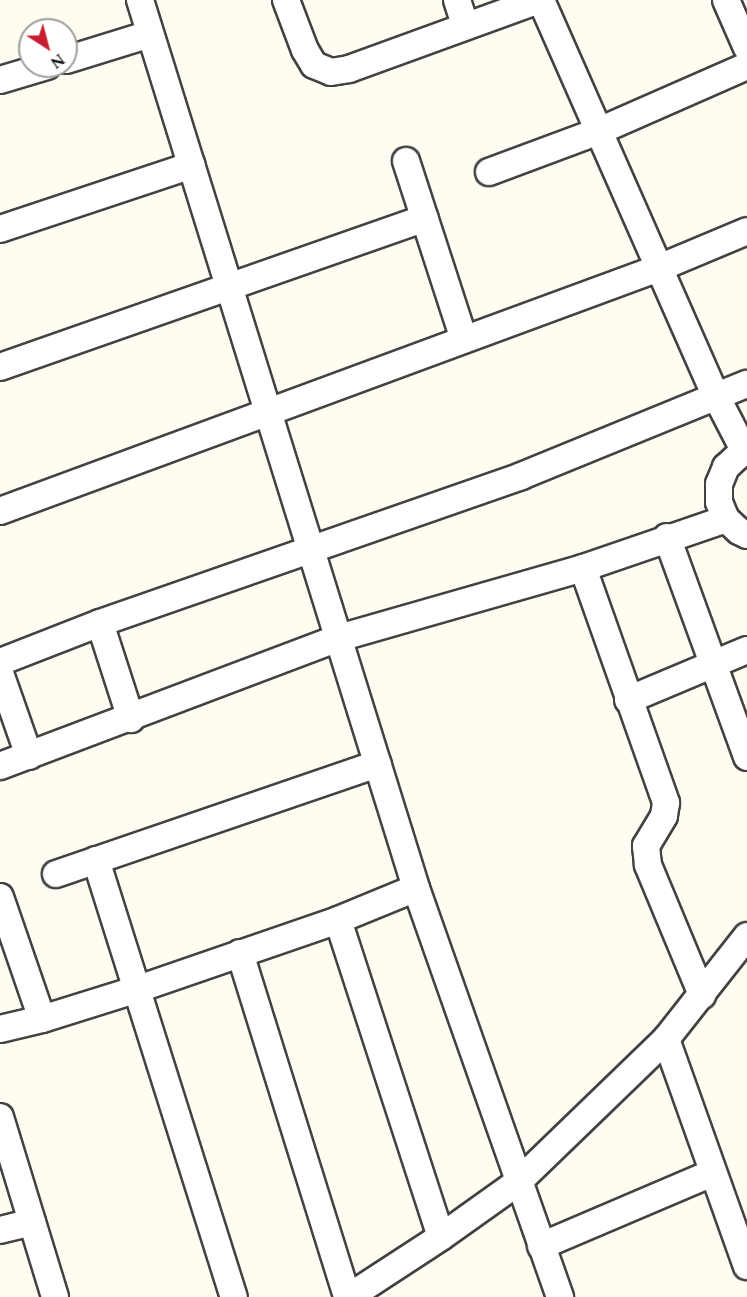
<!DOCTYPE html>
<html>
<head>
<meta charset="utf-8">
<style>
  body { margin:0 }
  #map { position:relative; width:747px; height:1297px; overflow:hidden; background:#fffcf1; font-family:Spectral,serif }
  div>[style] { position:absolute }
  .roads { filter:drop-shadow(2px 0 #424242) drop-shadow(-2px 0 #424242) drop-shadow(0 2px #424242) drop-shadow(0 -2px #424242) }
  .street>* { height:26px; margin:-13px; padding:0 13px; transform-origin:13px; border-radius:13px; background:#fff }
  span { translate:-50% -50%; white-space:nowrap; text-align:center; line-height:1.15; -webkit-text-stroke:6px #fff; paint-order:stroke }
  .north { position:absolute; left:18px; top:18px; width:60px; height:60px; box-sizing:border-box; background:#fff; border:2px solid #9f9f9f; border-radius:50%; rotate:144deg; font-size:16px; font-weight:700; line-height:24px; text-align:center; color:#0f0f0f }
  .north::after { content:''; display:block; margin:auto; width:21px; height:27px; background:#c71f2f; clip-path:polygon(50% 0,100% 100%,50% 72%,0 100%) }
</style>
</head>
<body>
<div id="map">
  <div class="roads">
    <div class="street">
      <div style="left:140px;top:0;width:930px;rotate:72.73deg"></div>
      <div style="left:416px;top:888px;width:434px;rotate:70.6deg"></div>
      <div style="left:286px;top:0;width:53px;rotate:69.2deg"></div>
      <div style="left:305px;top:50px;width:17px;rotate:59deg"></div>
      <div style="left:314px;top:65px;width:18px;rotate:22deg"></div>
      <div style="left:331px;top:72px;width:18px;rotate:-9deg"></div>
      <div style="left:349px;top:69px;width:202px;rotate:-20deg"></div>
      <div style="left:457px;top:0;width:26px;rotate:72deg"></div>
      <div style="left:541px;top:0;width:433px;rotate:66.2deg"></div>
      <div style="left:716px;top:396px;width:63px;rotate:62.6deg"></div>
      <div style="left:726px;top:0;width:52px;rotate:66.4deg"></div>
      <div style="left:66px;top:60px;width:88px;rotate:-17.2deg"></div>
      <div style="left:0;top:80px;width:49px;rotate:-16.6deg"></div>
      <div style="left:406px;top:161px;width:187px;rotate:72deg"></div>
      <div style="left:489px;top:172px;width:117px;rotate:-20.4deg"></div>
      <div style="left:599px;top:131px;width:162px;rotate:-23.7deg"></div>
      <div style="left:0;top:229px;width:202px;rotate:-18.4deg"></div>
      <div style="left:0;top:367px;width:450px;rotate:-19.3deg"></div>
      <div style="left:747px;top:451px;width:9px;rotate:153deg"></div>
      <div style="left:739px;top:455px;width:18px;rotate:137deg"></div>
      <div style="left:726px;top:467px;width:18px;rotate:112deg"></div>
      <div style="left:719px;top:484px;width:18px;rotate:90deg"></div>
      <div style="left:719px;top:502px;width:18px;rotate:68deg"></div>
      <div style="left:726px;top:519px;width:18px;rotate:43deg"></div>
      <div style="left:739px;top:531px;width:9px;rotate:27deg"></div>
      <div style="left:0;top:511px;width:702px;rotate:-20.24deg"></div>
      <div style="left:659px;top:268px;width:95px;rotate:-22.8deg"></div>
      <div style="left:667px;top:537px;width:234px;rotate:70deg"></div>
      <div style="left:583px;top:568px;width:249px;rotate:70.5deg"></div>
      <div style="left:666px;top:803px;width:13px;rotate:99deg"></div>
      <div style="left:664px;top:816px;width:35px;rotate:121deg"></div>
      <div style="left:646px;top:846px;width:19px;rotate:84deg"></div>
      <div style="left:648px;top:865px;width:141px;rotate:67.4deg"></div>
      <div style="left:100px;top:623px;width:101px;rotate:72.1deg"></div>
      <div style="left:0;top:662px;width:107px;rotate:-21.3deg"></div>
      <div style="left:100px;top:623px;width:446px;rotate:-19.2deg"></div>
      <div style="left:521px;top:476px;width:244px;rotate:-22.2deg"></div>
      <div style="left:0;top:673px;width:88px;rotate:70.7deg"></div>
      <div style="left:628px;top:700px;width:129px;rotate:-22.8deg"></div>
      <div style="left:0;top:766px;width:362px;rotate:-20.7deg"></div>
      <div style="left:339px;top:638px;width:254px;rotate:-16deg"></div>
      <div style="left:583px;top:568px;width:151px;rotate:-18.9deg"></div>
      <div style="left:96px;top:860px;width:458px;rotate:72.5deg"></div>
      <div style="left:56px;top:874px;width:340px;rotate:-18.9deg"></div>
      <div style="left:0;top:897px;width:129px;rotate:71deg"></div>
      <div style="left:338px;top:920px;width:333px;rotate:72deg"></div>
      <div style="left:240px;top:953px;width:360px;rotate:72.7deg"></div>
      <div style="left:0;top:1029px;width:43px;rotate:-13.4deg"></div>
      <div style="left:42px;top:1019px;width:101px;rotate:-17.4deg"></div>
      <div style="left:138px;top:989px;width:212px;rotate:-19deg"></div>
      <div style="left:338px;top:920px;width:84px;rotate:-22.3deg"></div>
      <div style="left:666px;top:1039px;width:241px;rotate:70.4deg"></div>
      <div style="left:0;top:1117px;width:188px;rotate:73deg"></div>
      <div style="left:0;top:1230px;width:33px;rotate:-14deg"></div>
      <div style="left:541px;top:1246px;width:186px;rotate:-23.1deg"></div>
      <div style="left:349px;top:1297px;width:110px;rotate:-33.1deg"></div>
      <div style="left:441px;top:1237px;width:95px;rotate:-35.5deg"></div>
      <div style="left:518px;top:1182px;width:206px;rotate:-44deg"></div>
      <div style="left:666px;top:1039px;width:131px;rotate:-51.8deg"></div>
    </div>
  </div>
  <div class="north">N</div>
</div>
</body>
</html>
